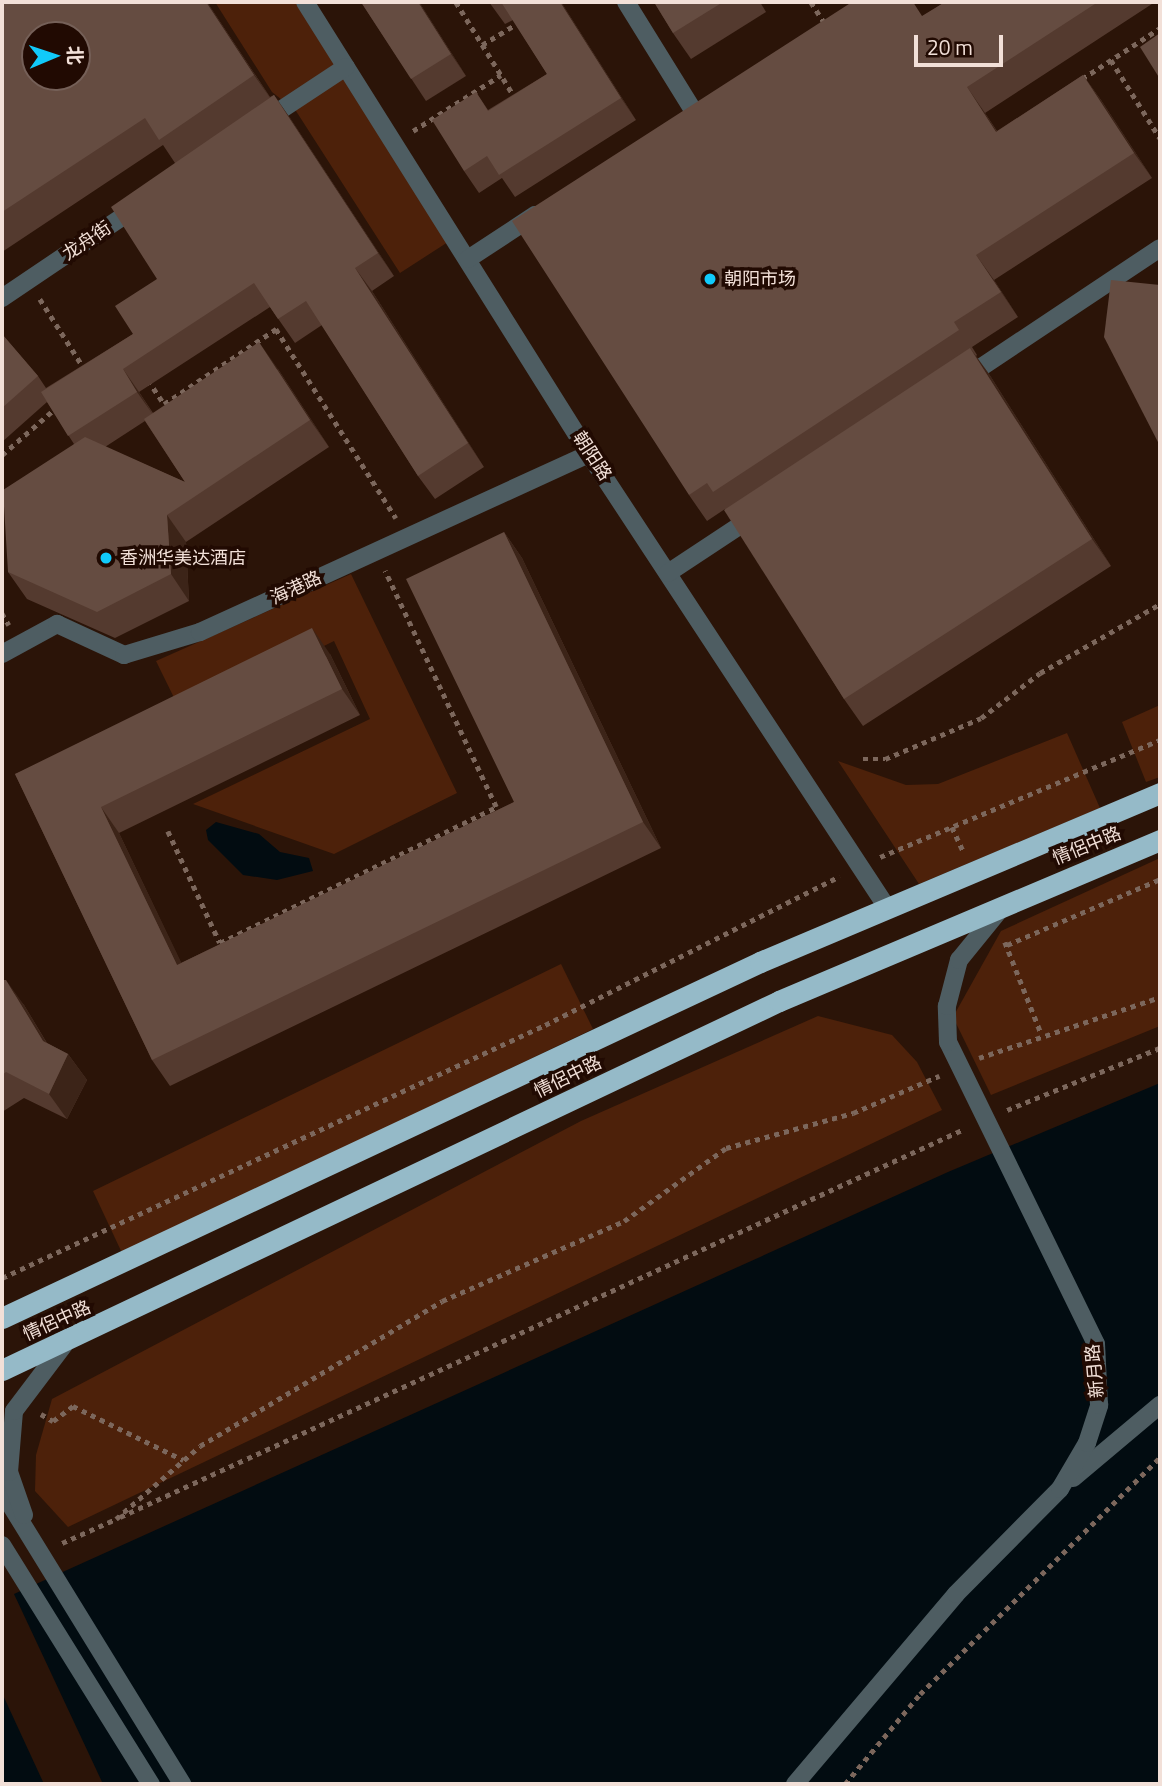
<!DOCTYPE html>
<html>
<head>
<meta charset="utf-8">
<style>
  body { margin:0 }
  #map { position:relative; width:1162px; height:1786px; overflow:hidden; background:#2b1408; font-family:"Titillium Web","Noto Sans SC",sans-serif }
  div>[style] { position:absolute }
  .green>* { inset:0; background:#4d210a }
  .water>* { inset:0; background:#020c11 }
  .path>* { height:4.5px; margin-top:-2.25px; transform-origin:0; background:repeating-linear-gradient(90deg,#7c675c 0 5px,transparent 0 10px) }
  .minor>* { height:18px; margin:-9px; padding:0 9px; transform-origin:9px; border-radius:9px; background:#4e5d62 }
  .highway>* { height:21px; margin:-10.5px; padding:0 10.5px; transform-origin:10.5px; border-radius:10.5px; background:#95bac8 }
  .wall>* { inset:0; background:#543a2f }
  .shaded-wall>* { inset:0; background:#3c2418 }
  .building>* { inset:0; background:#654c41 }
  .dots>* { width:19px; height:19px; translate:-50% -50%; box-sizing:border-box; border:4px solid #210a02; border-radius:50% }
  span { translate:-50% -50%; white-space:nowrap; text-align:center; line-height:1.15; -webkit-text-stroke:7px #210a02; paint-order:stroke }
  .street-label { font-size:18px; color:#f2e0d8 }
  .poi-label { font-size:18px; color:#f2e0d8 }
  .left { translate:0 -50%; text-align:left }
  .frame { position:absolute; inset:0; border:4px solid #f2e0d8; pointer-events:none }
  .north { position:absolute; left:21px; top:21px; width:70px; height:70px; box-sizing:border-box; background:#210a02; border:2px solid #756058; border-radius:50%; rotate:88deg; font-size:19px; font-weight:700; line-height:28px; text-align:center; color:#f2e0d8 }
  .north::after { content:''; display:block; margin:auto; width:24px; height:32px; background:#11cafa; clip-path:polygon(50% 0,100% 100%,50% 72%,0 100%) }
  .scale { position:absolute; left:914px; top:35px; width:89px; height:32px; box-sizing:border-box; border:4px solid #f2e0d8; border-top:0; padding-left:9px; font-size:21px; line-height:24px; white-space:nowrap; color:#f2e0d8; -webkit-text-stroke:5px #210a02; paint-order:stroke }
</style>
</head>
<body>
<div id="map">
  <div class="green">
    <div style="clip-path:polygon(215px 2px,295px 2px,448px 242px,400px 273px,296px 111px,272px 92px)"></div>
    <div style="clip-path:polygon(351px 574px,457px 793px,334px 854px,193px 804px,370px 719px,334px 641px,183px 716px,156px 661px)"></div>
    <div style="clip-path:polygon(1160px 705px,1160px 777px,1146px 782px,1122px 722px)"></div>
    <div style="clip-path:polygon(1067px 733px,1100px 808px,919px 884px,838px 761px,906px 785px,938px 784px)"></div>
    <div style="clip-path:polygon(1160px 858px,1160px 1026px,991px 1095px,953px 1017px,1001px 931px)"></div>
    <div style="clip-path:polygon(561px 964px,593px 1029px,122px 1253px,93px 1191px)"></div>
    <div style="clip-path:polygon(818px 1016px,892px 1035px,917px 1062px,942px 1110px,68px 1527px,35px 1491px,36px 1455px,52px 1399px,581px 1121px)"></div>
  </div>
  <div class="water">
    <div style="clip-path:polygon(216px 822px,259px 834px,280px 852px,309px 858px,313px 871px,277px 880px,243px 875px,208px 840px,206px 830px)"></div>
    <div style="clip-path:polygon(1160px 1083px,1160px 1784px,103px 1784px,14px 1594px,948px 1172px)"></div>
    <div style="clip-path:polygon(2px 1693px,44px 1784px,2px 1784px)"></div>
  </div>
  <div class="path">
    <div style="left:456px;top:2px;width:114px;rotate:58.3deg"></div>
    <div style="left:811px;top:2px;width:24px;rotate:57deg"></div>
    <div style="left:482px;top:45px;width:42px;rotate:-31.4deg"></div>
    <div style="left:1111px;top:60px;width:92px;rotate:57.9deg"></div>
    <div style="left:1082px;top:79px;width:93px;rotate:-33.2deg"></div>
    <div style="left:413px;top:131px;width:104px;rotate:-32.5deg"></div>
    <div style="left:40px;top:299px;width:82px;rotate:57.5deg"></div>
    <div style="left:148px;top:380px;width:29px;rotate:56deg"></div>
    <div style="left:164px;top:404px;width:135px;rotate:-33.8deg"></div>
    <div style="left:276px;top:329px;width:224px;rotate:57.6deg"></div>
    <div style="left:2px;top:455px;width:73px;rotate:-41.1deg"></div>
    <div style="left:2px;top:613px;width:14px;rotate:60deg"></div>
    <div style="left:863px;top:759px;width:22px"></div>
    <div style="left:885px;top:759px;width:104px;rotate:-23.1deg"></div>
    <div style="left:981px;top:718px;width:74px;rotate:-37.3deg"></div>
    <div style="left:1040px;top:673px;width:138px;rotate:-29.9deg"></div>
    <div style="left:952px;top:827px;width:26px;rotate:65deg"></div>
    <div style="left:168px;top:831px;width:123px;rotate:65.1deg"></div>
    <div style="left:220px;top:943px;width:308px;rotate:-26.2deg"></div>
    <div style="left:496px;top:807px;width:261px;rotate:-115.2deg"></div>
    <div style="left:880px;top:857px;width:303px;rotate:-22.7deg"></div>
    <div style="left:1005px;top:942px;width:98px;rotate:68.4deg"></div>
    <div style="left:1007px;top:945px;width:167px;rotate:-23.3deg"></div>
    <div style="left:979px;top:1058px;width:191px;rotate:-18.6deg"></div>
    <div style="left:1007px;top:1110px;width:165px;rotate:-22.1deg"></div>
    <div style="left:2px;top:1278px;width:599px;rotate:-24.98deg"></div>
    <div style="left:545px;top:1025px;width:330px;rotate:-26.8deg"></div>
    <div style="left:41px;top:1414px;width:14px;rotate:30deg"></div>
    <div style="left:53px;top:1421px;width:25px;rotate:-37deg"></div>
    <div style="left:73px;top:1406px;width:123px;rotate:26.1deg"></div>
    <div style="left:120px;top:1517px;width:929px;rotate:-24.69deg"></div>
    <div style="left:62px;top:1543px;width:59px;rotate:-24deg"></div>
    <div style="left:116px;top:1519px;width:111px;rotate:-41deg"></div>
    <div style="left:200px;top:1446px;width:282px;rotate:-30.9deg"></div>
    <div style="left:442px;top:1301px;width:199px;rotate:-23.7deg"></div>
    <div style="left:624px;top:1221px;width:125px;rotate:-35.6deg"></div>
    <div style="left:726px;top:1148px;width:132px;rotate:-15.4deg"></div>
    <div style="left:853px;top:1113px;width:94px;rotate:-23.3deg"></div>
    <div style="left:2px;top:1783px;width:1px;rotate:45deg"></div>
    <div style="left:845px;top:1784px;width:117px;rotate:-50.2deg"></div>
    <div style="left:920px;top:1694px;width:337px;rotate:-44.6deg"></div>
  </div>
  <div class="minor">
    <div style="left:305px;top:2px;width:534px;rotate:57.86deg"></div>
    <div style="left:589px;top:454px;width:541px;rotate:56.69deg"></div>
    <div style="left:626px;top:2px;width:127px;rotate:58.2deg"></div>
    <div style="left:264px;top:121px;width:98px;rotate:-33.4deg"></div>
    <div style="left:468px;top:259px;width:80px;rotate:-33.3deg"></div>
    <div style="left:2px;top:298px;width:163px;rotate:-34deg"></div>
    <div style="left:965px;top:378px;width:234px;rotate:-33.7deg"></div>
    <div style="left:668px;top:573px;width:103px;rotate:-33.5deg"></div>
    <div style="left:2px;top:654px;width:63px;rotate:-28.6deg"></div>
    <div style="left:57px;top:624px;width:74px;rotate:24.8deg"></div>
    <div style="left:124px;top:655px;width:79px;rotate:-16.8deg"></div>
    <div style="left:200px;top:632px;width:428px;rotate:-24.6deg"></div>
    <div style="left:1073px;top:1478px;width:114px;rotate:-40deg"></div>
    <div style="left:2px;top:1491px;width:344px;rotate:58.4deg"></div>
    <div style="left:24px;top:1515px;width:46px;rotate:-109.2deg"></div>
    <div style="left:9px;top:1472px;width:61px;rotate:-85.3deg"></div>
    <div style="left:14px;top:1411px;width:83px;rotate:-52.9deg"></div>
    <div style="left:2px;top:1545px;width:282px;rotate:58.1deg"></div>
    <div style="left:795px;top:1784px;width:249px;rotate:-49.7deg"></div>
    <div style="left:956px;top:1594px;width:148px;rotate:-45.3deg"></div>
    <div style="left:1060px;top:1489px;width:53px;rotate:-59.6deg"></div>
    <div style="left:1087px;top:1443px;width:40px;rotate:-72deg"></div>
    <div style="left:1099px;top:1405px;width:61px;rotate:-92.8deg"></div>
    <div style="left:1096px;top:1344px;width:336px;rotate:-116.1deg"></div>
    <div style="left:948px;top:1042px;width:36px;rotate:-92deg"></div>
    <div style="left:947px;top:1006px;width:48px;rotate:-75.4deg"></div>
    <div style="left:959px;top:960px;width:63px;rotate:-50.8deg"></div>
  </div>
  <div class="highway">
    <div style="left:2px;top:1318px;width:837px;rotate:-25.16deg"></div>
    <div style="left:760px;top:962px;width:434px;rotate:-22.9deg"></div>
    <div style="left:2px;top:1370px;width:860px;rotate:-25.4deg"></div>
    <div style="left:779px;top:1001px;width:414px;rotate:-22.9deg"></div>
  </div>
  <div class="wall">
    <div style="clip-path:polygon(evenodd,2px 2px,207px 2px,270px 97px,274px 95px,290px 118px,394px 276px,372px 291px,484px 467px,435px 499px,418px 476px,322px 325px,295px 343px,270px 307px,139px 392px,153px 413px,278px 369px,329px 447px,186px 542px,189px 601px,115px 638px,27px 599px,8px 572px,74px 444px,47px 402px,2px 442px,2px 334px,38px 376px,46px 388px,133px 334px,157px 279px,175px 163px,163px 145px,2px 252px,2px 2px,145px 421px,185px 482px,105px 447px,145px 421px)"></div>
    <div style="clip-path:polygon(361px 2px,419px 2px,466px 76px,426px 101px)"></div>
    <div style="clip-path:polygon(489px 2px,561px 2px,636px 120px,515px 197px,502px 178px,479px 193px,464px 171px,476px 92px,488px 110px,547px 74px,513px 20px,505px 24px)"></div>
    <div style="clip-path:polygon(654px 2px,760px 2px,766px 12px,691px 59px,673px 33px)"></div>
    <div style="clip-path:polygon(945px 2px,1155px 2px,985px 113px,997px 131px,1083px 75px,1101px 100px,1152px 178px,994px 280px,1018px 317px,972px 347px,977px 355px,976px 356px,989px 374px,1111px 566px,863px 726px,844px 699px,725px 509px,707px 521px,689px 495px,923px 16px)"></div>
    <div style="clip-path:polygon(504px 532px,522px 558px,661px 848px,170px 1086px,152px 1060px,15px 774px,330px 654px,360px 715px,119px 833px,181px 963px,514px 802px)"></div>
    <div style="clip-path:polygon(2px 980px,24px 1005px,47px 1043px,68px 1054px,87px 1080px,67px 1119px,24px 1098px,2px 1112px)"></div>
  </div>
  <div class="shaded-wall">
    <div style="clip-path:polygon(206px 2px,207px 2px,273px 102px,254px 75px)"></div>
    <div style="clip-path:polygon(418px 2px,419px 2px,466px 76px,451px 54px)"></div>
    <div style="clip-path:polygon(560px 2px,561px 2px,636px 120px,621px 98px)"></div>
    <div style="clip-path:polygon(1083px 75px,1101px 100px,1152px 178px,1134px 153px)"></div>
    <div style="clip-path:polygon(967px 87px,985px 113px,1013px 157px,996px 132px)"></div>
    <div style="clip-path:polygon(274px 95px,290px 118px,394px 276px,378px 253px)"></div>
    <div style="clip-path:polygon(976px 255px,994px 280px,1018px 317px,1001px 292px)"></div>
    <div style="clip-path:polygon(355px 268px,372px 291px,484px 467px,468px 443px)"></div>
    <div style="clip-path:polygon(259px 342px,278px 369px,329px 447px,310px 420px)"></div>
    <div style="clip-path:polygon(970px 348px,989px 374px,1111px 566px,1092px 539px)"></div>
    <div style="clip-path:polygon(123px 369px,139px 392px,154px 416px,137px 392px)"></div>
    <div style="clip-path:polygon(167px 515px,186px 542px,189px 601px,171px 574px)"></div>
    <div style="clip-path:polygon(504px 532px,522px 558px,661px 848px,643px 822px)"></div>
    <div style="clip-path:polygon(312px 628px,330px 654px,360px 715px,342px 689px)"></div>
    <div style="clip-path:polygon(101px 807px,119px 833px,195px 991px,177px 965px)"></div>
    <div style="clip-path:polygon(6px 980px,24px 1005px,61px 1067px,43px 1041px)"></div>
    <div style="clip-path:polygon(68px 1054px,87px 1080px,67px 1119px,49px 1094px)"></div>
  </div>
  <div class="building">
    <div style="clip-path:polygon(evenodd,2px 2px,206px 2px,254px 75px,159px 140px,145px 118px,2px 212px,2px 2px,35px 35px,77px 35px,77px 77px,35px 77px,35px 35px)"></div>
    <div style="clip-path:polygon(361px 2px,418px 2px,451px 54px,411px 79px)"></div>
    <div style="clip-path:polygon(501px 2px,560px 2px,621px 98px,499px 175px,487px 156px,464px 171px,432px 120px,476px 92px,488px 111px,547px 74px)"></div>
    <div style="clip-path:polygon(654px 2px,723px 2px,673px 33px)"></div>
    <div style="clip-path:polygon(852px 2px,913px 2px,922px 16px,945px 2px,1098px 2px,967px 87px,996px 132px,1083px 75px,1134px 153px,976px 255px,1001px 292px,954px 322px,959px 330px,713px 492px,707px 483px,689px 495px,512px 221px)"></div>
    <div style="clip-path:polygon(1160px 33px,1160px 79px,1140px 47px)"></div>
    <div style="clip-path:polygon(274px 95px,378px 253px,355px 268px,468px 443px,418px 476px,306px 301px,278px 319px,254px 283px,123px 369px,137px 392px,68px 436px,41px 392px,133px 334px,115px 306px,157px 279px,111px 207px)"></div>
    <div style="clip-path:polygon(1111px 280px,1160px 285px,1160px 446px,1104px 337px)"></div>
    <div style="clip-path:polygon(2px 334px,38px 376px,2px 408px)"></div>
    <div style="clip-path:polygon(259px 342px,310px 420px,167px 515px,171px 574px,97px 612px,8px 572px,3px 490px,85px 437px,185px 482px,144px 419px)"></div>
    <div style="clip-path:polygon(970px 348px,1092px 539px,844px 699px,724px 510px)"></div>
    <div style="clip-path:polygon(504px 532px,643px 822px,152px 1060px,15px 774px,312px 628px,342px 689px,101px 807px,177px 965px,514px 802px,406px 579px)"></div>
    <div style="clip-path:polygon(2px 980px,6px 980px,43px 1041px,68px 1054px,49px 1094px,6px 1072px,2px 1075px)"></div>
  </div>
  <div class="dots">
    <div style="left:710px;top:279px;background:#11cafa"></div>
    <div style="left:106px;top:558px;background:#11cafa"></div>
  </div>
  <div class="street-label">
    <span style="left:87px;top:241px;rotate:-34deg">龙舟街</span>
    <span style="left:592px;top:456px;rotate:57deg">朝阳路</span>
    <span style="left:296px;top:588px;rotate:-25deg">海港路</span>
    <span style="left:1087px;top:846px;rotate:-22deg">情侶中路</span>
    <span style="left:568px;top:1077px;rotate:-26deg">情侶中路</span>
    <span style="left:57px;top:1321px;rotate:-24deg">情侶中路</span>
    <span style="left:1095px;top:1371px;rotate:-95deg">新月路</span>
  </div>
  <div class="poi-label">
    <span class="left" style="left:724px;top:279px">朝阳市场</span>
    <span class="left" style="left:120px;top:558px">香洲华美达酒店</span>
  </div>
  <div class="frame"></div>
  <div class="north">北</div>
  <div class="scale">20 m</div>
</div>
</body>
</html>
